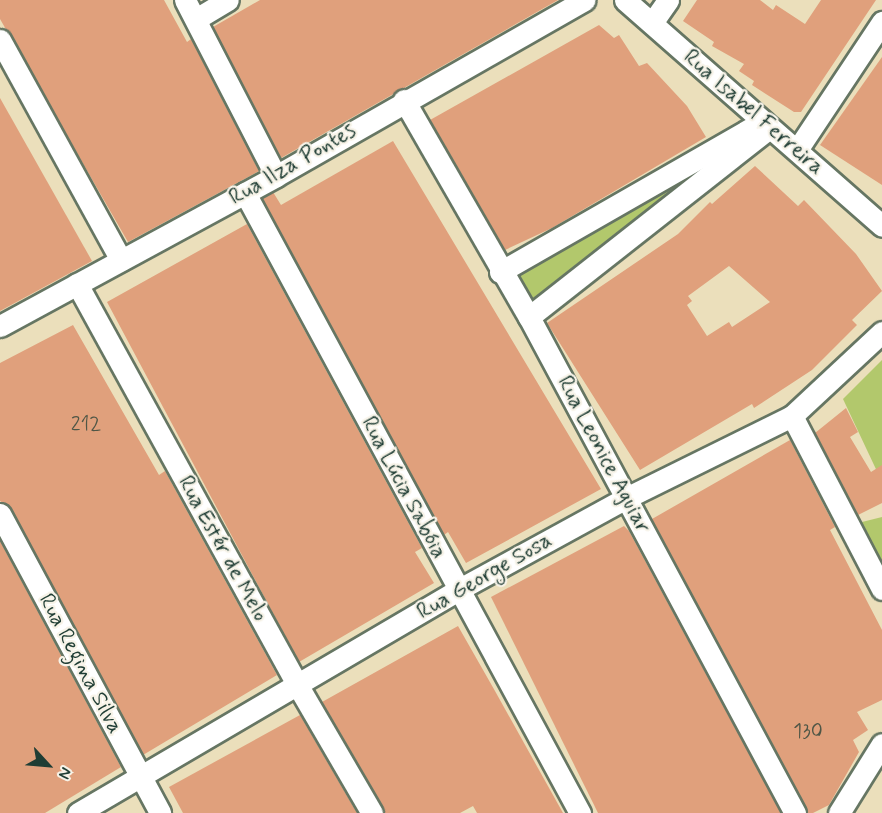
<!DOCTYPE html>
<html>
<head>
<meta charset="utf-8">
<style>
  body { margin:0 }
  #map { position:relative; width:882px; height:813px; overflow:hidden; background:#ebdfbb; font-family:Mynerve,sans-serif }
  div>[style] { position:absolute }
  .green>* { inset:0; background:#b2c86c }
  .building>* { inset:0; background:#e0a07c }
  .roads { filter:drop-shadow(2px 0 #667663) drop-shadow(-2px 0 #667663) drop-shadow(0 2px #667663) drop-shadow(0 -2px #667663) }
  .minor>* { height:21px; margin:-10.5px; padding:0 10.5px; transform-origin:10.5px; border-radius:10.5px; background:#fff }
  span { translate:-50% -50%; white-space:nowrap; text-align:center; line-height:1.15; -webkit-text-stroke:4.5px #f7f3e8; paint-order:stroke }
  .number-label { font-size:20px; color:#4f5646 }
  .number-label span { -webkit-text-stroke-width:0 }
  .street-label { font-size:22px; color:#1f3d34 }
  .north { position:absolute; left:18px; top:735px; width:60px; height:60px; -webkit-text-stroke:4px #f7f3e8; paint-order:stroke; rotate:116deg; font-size:16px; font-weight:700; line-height:24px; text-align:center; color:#1f3d34 }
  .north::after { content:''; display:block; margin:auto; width:21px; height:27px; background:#1f3d34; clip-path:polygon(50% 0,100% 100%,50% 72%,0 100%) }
</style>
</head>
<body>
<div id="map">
  <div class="green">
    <div style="clip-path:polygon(726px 149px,534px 302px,515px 271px)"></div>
    <div style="clip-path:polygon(882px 360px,882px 482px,843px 399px)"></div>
    <div style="clip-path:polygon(882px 517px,882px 574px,854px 524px)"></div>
  </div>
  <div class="building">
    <div style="clip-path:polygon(0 0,164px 0,187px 42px,191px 39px,259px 171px,128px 242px,0 19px)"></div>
    <div style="clip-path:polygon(260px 0,558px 0,281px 158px,213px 27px)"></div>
    <div style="clip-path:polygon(697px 0,760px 0,773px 10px,776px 5px,805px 24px,821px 0,876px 0,801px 112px,794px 112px,752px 85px,754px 81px,739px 71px,744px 64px,712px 46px,714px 42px,683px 21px)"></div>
    <div style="clip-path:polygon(599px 25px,614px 38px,619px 35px,639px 66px,647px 63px,687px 106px,706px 137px,552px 228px,505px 250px,430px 120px)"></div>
    <div style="clip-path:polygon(882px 57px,882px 185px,820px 145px)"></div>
    <div style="clip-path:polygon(0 98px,92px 261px,0 311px)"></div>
    <div style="clip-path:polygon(393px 141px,601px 489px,466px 563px,448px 532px,444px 535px,262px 198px,273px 192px,281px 205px)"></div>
    <div style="clip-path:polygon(evenodd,755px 166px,798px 206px,804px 200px,856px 254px,882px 291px,852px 320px,857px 325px,812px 370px,754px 408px,752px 404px,640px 470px,547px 323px,678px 234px,710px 202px,712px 204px,755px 166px,729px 266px,770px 302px,732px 327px,729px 322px,707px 336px,687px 305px,692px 301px,688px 296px,729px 266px)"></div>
    <div style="clip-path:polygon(247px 224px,422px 548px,415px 552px,434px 583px,299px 662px,107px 302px)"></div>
    <div style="clip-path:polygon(73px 325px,159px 475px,165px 471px,277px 675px,143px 755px,11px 508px,0 501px,0 363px)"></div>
    <div style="clip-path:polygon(846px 408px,858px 432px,850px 437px,871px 472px,882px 465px,882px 503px,858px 515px,815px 433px)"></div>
    <div style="clip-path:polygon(790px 440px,835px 527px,830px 530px,882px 630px,882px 700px,857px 712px,868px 730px,853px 740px,859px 752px,829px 805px,813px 813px,808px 813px,652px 519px)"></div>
    <div style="clip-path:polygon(624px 526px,629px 531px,781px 813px,598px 813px,491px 597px)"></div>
    <div style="clip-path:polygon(0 541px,121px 767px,45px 813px,0 813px)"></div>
    <div style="clip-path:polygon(458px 626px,495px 691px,563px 813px,477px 813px,473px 806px,460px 813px,385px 813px,322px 702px)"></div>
    <div style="clip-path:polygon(300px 715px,357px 813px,183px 813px,169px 787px)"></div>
  </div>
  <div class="roads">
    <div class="minor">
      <div style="left:185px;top:0;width:198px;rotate:62.7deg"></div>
      <div style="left:625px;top:0;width:342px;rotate:41.3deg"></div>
      <div style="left:196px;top:19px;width:37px;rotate:-31deg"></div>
      <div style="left:652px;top:23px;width:28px;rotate:-55deg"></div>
      <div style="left:0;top:40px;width:251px;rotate:61.2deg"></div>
      <div style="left:404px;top:100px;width:250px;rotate:60.1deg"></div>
      <div style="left:529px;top:317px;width:563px;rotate:61.8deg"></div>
      <div style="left:797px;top:150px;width:154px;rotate:-56.4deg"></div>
      <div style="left:245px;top:193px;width:705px;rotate:61.62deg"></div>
      <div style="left:500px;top:272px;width:292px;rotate:-29.8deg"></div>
      <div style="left:77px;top:284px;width:459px;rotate:61.2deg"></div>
      <div style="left:298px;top:686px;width:147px;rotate:59.8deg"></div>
      <div style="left:529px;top:317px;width:305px;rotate:-38.2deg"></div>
      <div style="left:0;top:326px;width:314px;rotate:-28.5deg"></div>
      <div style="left:276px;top:176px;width:355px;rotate:-29.7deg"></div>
      <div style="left:792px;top:416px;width:195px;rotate:62.5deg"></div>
      <div style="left:0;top:514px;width:339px;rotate:61.8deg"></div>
      <div style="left:78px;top:813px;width:441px;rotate:-30.4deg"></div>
      <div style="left:458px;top:590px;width:192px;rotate:-28.7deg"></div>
      <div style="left:626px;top:498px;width:185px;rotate:-26.3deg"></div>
      <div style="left:792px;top:416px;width:123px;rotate:-43deg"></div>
      <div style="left:839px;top:813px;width:81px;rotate:-58.1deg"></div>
    </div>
  </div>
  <div class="number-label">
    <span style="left:86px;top:424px">212</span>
    <span style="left:808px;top:731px">130</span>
  </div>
  <div class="street-label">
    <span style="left:753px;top:113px;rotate:41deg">Rua Isabel Ferreira</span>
    <span style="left:293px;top:165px;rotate:-30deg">Rua Ilza Pontes</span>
    <span style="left:603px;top:455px;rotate:62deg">Rua Leonice Aguiar</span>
    <span style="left:403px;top:488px;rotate:62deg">Rua Lúcia Sabóia</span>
    <span style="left:222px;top:549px;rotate:61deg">Rua Estér de Melo</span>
    <span style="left:485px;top:577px;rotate:-30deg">Rua George Sosa</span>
    <span style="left:80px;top:664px;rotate:62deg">Rua Regina Silva</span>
  </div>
  <div class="north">N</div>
</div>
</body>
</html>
